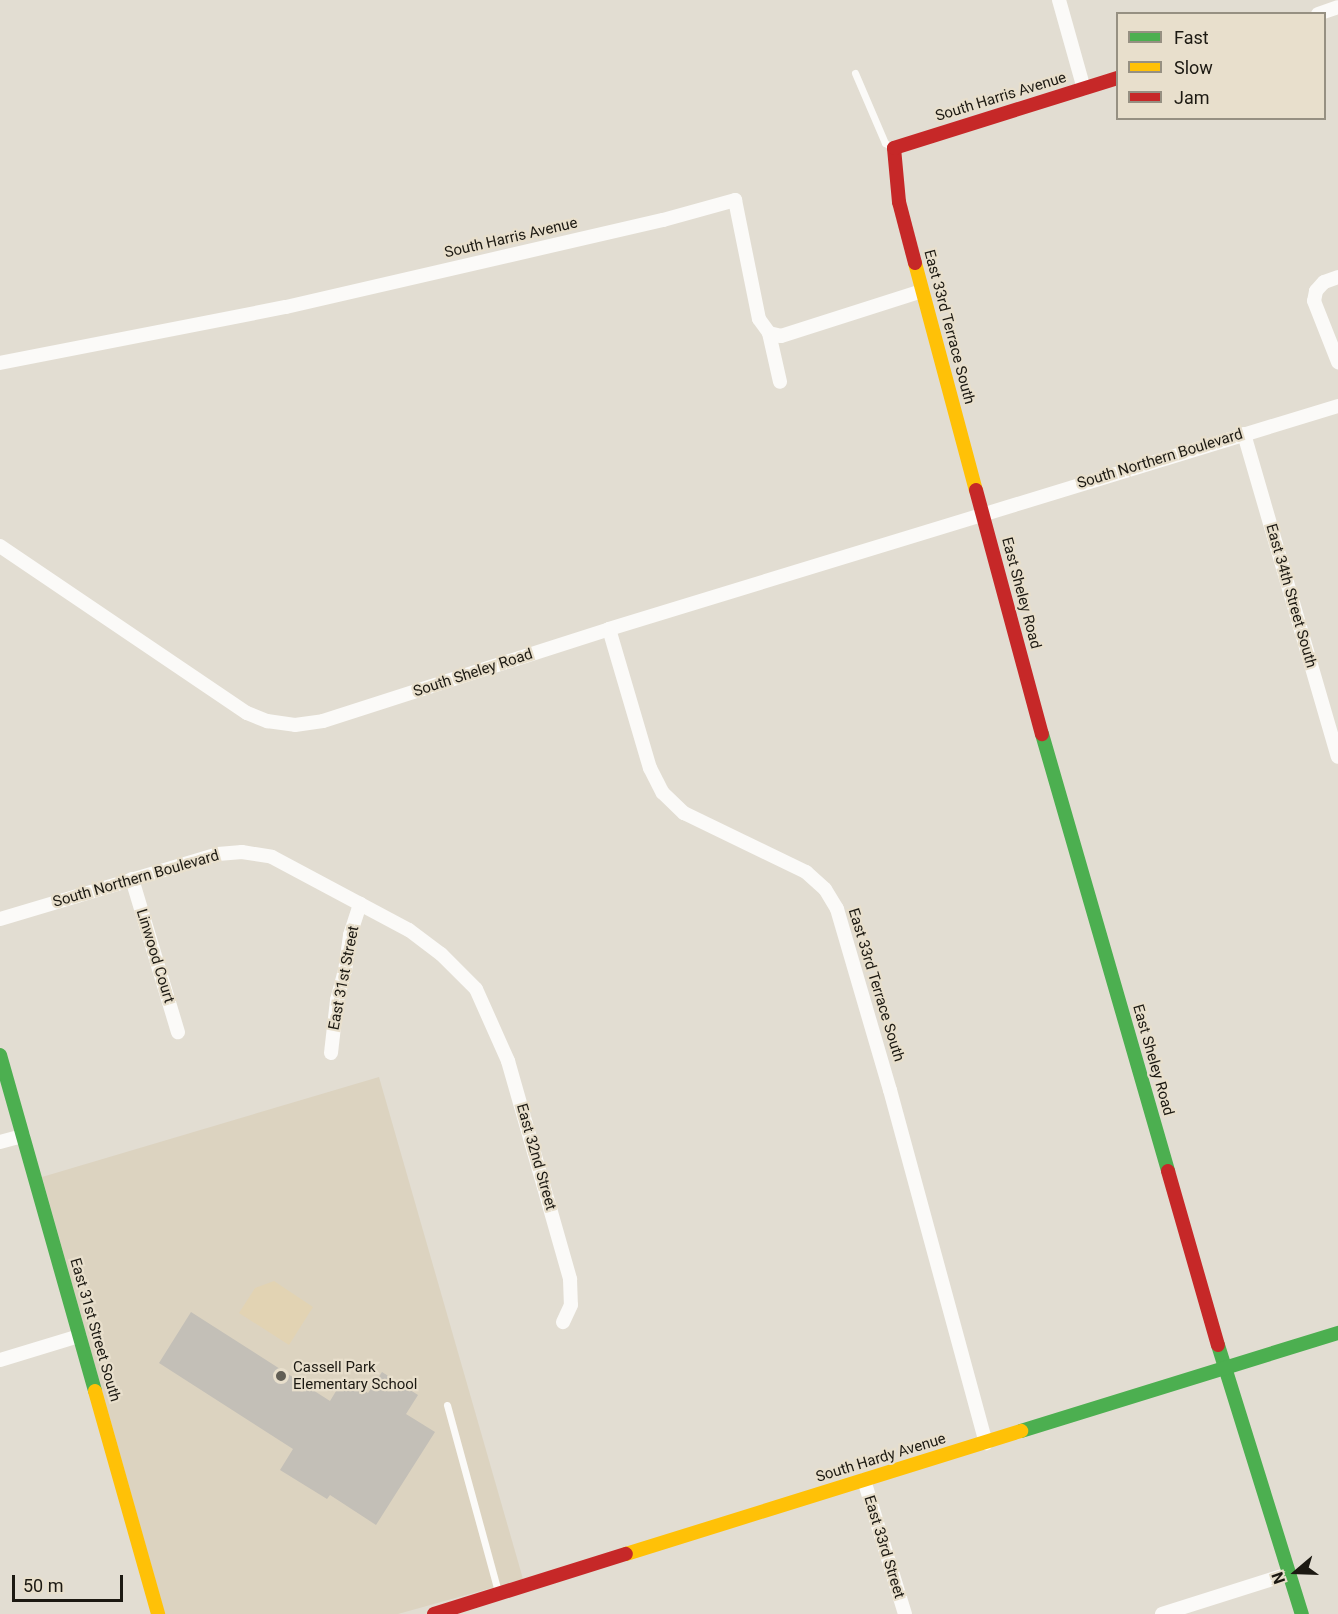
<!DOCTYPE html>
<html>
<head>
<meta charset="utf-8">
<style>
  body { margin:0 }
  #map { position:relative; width:1338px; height:1614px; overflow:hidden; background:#e2ddd2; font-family:Roboto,sans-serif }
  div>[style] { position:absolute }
  .built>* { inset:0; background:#dcd3c0 }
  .green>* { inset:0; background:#e2d3b3 }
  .building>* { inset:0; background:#c3bfb7 }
  .lane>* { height:7px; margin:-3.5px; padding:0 3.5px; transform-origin:3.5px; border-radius:3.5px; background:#fbfaf8 }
  .street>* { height:14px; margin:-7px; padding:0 7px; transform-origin:7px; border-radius:7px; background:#fbfaf8 }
  .fast>* { height:14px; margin:-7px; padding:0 7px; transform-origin:7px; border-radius:7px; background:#4caf50 }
  .slow>* { height:14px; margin:-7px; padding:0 7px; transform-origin:7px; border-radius:7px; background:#ffc107 }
  .jam>* { height:14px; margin:-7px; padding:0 7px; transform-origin:7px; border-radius:7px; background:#c62828 }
  .dots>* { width:16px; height:16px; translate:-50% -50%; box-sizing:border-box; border:3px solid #e8dfcc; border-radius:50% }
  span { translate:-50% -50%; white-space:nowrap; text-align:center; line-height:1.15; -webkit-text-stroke:4.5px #e8dfcc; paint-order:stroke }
  .street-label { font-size:15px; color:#1c1912 }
  .poi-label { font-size:15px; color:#1c1912 }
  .left { translate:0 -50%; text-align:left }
  .legend { position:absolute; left:1116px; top:12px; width:210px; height:108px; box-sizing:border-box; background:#e8dfcc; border:2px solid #969082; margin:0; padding:8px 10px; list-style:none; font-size:18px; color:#1c1912 }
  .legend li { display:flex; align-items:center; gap:12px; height:30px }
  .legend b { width:30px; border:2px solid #969082 }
  .north { position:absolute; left:1266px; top:1542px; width:60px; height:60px; -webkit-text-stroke:4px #e8dfcc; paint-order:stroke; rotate:251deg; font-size:16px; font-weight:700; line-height:24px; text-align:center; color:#1c1912 }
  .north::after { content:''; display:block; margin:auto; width:21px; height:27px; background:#1c1912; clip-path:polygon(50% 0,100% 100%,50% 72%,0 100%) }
  .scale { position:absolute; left:12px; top:1575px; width:111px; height:27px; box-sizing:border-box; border:3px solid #1c1912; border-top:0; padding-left:8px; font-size:18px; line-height:21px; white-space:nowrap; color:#1c1912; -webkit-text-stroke:4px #e8dfcc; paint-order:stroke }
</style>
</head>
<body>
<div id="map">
  <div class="built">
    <div style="clip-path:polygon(379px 1077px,523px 1579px,398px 1614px,165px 1614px,42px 1177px)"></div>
  </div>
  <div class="green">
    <div style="clip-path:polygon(274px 1281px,313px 1307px,289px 1345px,239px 1313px,255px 1288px)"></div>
  </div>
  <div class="building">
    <div style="clip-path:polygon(191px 1312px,330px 1401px,344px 1378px,368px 1393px,382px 1372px,418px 1395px,406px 1414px,435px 1432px,376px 1525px,330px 1495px,327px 1499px,280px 1470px,293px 1449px,159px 1363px)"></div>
  </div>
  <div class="lane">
    <div style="left:855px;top:73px;width:76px;rotate:66.8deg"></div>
    <div style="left:885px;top:143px;width:8px;rotate:30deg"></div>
    <div style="left:447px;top:1405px;width:194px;rotate:74.7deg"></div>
  </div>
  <div class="street">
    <div style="left:1059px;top:0;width:92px;rotate:74.3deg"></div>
    <div style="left:1318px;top:14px;width:21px;rotate:-19deg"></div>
    <div style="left:1338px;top:277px;width:15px;rotate:160deg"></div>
    <div style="left:1324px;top:282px;width:12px;rotate:132deg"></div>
    <div style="left:1316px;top:291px;width:10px;rotate:101deg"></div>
    <div style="left:1314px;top:301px;width:66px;rotate:68.5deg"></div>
    <div style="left:769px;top:333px;width:50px;rotate:77.3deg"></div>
    <div style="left:0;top:363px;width:291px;rotate:-11.1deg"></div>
    <div style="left:286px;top:307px;width:387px;rotate:-13deg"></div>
    <div style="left:663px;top:220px;width:75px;rotate:-15.5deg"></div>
    <div style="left:735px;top:200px;width:121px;rotate:78.6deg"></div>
    <div style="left:759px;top:319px;width:17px;rotate:54deg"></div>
    <div style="left:769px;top:333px;width:12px;rotate:14deg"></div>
    <div style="left:781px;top:336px;width:148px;rotate:-17.7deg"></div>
    <div style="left:1244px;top:434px;width:336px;rotate:73.8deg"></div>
    <div style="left:0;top:546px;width:298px;rotate:34.1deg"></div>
    <div style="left:247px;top:713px;width:22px;rotate:22deg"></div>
    <div style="left:267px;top:721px;width:28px;rotate:8deg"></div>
    <div style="left:295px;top:725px;width:28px;rotate:-8deg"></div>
    <div style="left:323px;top:721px;width:300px;rotate:-17.8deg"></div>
    <div style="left:609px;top:629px;width:762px;rotate:-17.01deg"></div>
    <div style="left:609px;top:629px;width:145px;rotate:73.6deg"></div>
    <div style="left:650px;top:768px;width:28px;rotate:63deg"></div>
    <div style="left:663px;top:793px;width:29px;rotate:44deg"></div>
    <div style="left:684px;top:813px;width:136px;rotate:25.8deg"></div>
    <div style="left:806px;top:872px;width:25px;rotate:42deg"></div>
    <div style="left:825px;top:889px;width:23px;rotate:59deg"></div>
    <div style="left:837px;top:909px;width:189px;rotate:73.7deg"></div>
    <div style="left:890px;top:1090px;width:366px;rotate:74.8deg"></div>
    <div style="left:132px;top:879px;width:160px;rotate:73.3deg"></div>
    <div style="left:0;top:919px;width:227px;rotate:-16.6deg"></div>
    <div style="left:218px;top:854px;width:24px;rotate:-5deg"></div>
    <div style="left:242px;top:852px;width:30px;rotate:9deg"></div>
    <div style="left:272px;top:857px;width:155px;rotate:28.1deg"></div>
    <div style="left:409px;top:930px;width:40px;rotate:37deg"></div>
    <div style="left:441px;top:954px;width:49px;rotate:45deg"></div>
    <div style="left:476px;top:989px;width:79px;rotate:66deg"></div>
    <div style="left:508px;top:1061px;width:227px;rotate:74.1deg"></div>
    <div style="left:570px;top:1279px;width:26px;rotate:88deg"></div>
    <div style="left:571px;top:1305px;width:19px;rotate:115deg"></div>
    <div style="left:331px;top:1053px;width:53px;rotate:-83.5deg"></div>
    <div style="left:337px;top:1000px;width:30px;rotate:-75deg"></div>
    <div style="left:345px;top:971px;width:36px;rotate:-82deg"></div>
    <div style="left:350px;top:935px;width:33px;rotate:-72deg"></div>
    <div style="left:0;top:1142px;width:24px;rotate:-15deg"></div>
    <div style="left:0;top:1360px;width:83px;rotate:-16.9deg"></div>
    <div style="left:864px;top:1480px;width:140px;rotate:73deg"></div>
    <div style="left:1162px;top:1614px;width:132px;rotate:-17.6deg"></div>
  </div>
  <div class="fast">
    <div style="left:1042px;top:734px;width:455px;rotate:73.9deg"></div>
    <div style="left:0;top:1055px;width:349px;rotate:74.2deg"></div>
    <div style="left:1218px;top:1345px;width:282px;rotate:72.7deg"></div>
    <div style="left:1021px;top:1431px;width:332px;rotate:-17.2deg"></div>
  </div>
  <div class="slow">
    <div style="left:915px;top:263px;width:235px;rotate:75deg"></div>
    <div style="left:95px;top:1391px;width:232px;rotate:74.2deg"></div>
    <div style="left:626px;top:1554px;width:414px;rotate:-17.3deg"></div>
  </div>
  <div class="jam">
    <div style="left:915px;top:263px;width:63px;rotate:-104.7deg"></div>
    <div style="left:899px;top:202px;width:54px;rotate:-95.3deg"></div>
    <div style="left:894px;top:148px;width:235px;rotate:-17.4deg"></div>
    <div style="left:976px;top:490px;width:253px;rotate:74.9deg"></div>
    <div style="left:1168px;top:1171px;width:181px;rotate:74deg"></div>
    <div style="left:434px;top:1614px;width:201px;rotate:-17.4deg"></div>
  </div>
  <div class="dots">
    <div style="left:281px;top:1376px;background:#615e55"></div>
  </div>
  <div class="street-label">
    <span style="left:1001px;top:97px;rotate:-17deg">South Harris Avenue</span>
    <span style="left:511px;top:238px;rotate:-13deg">South Harris Avenue</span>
    <span style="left:949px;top:327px;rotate:75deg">East 33rd Terrace South</span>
    <span style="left:1160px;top:459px;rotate:-17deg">South Northern Boulevard</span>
    <span style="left:1021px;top:593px;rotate:75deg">East Sheley Road</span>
    <span style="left:1291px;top:596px;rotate:74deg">East 34th Street South</span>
    <span style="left:473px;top:673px;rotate:-18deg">South Sheley Road</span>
    <span style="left:136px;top:879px;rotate:-16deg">South Northern Boulevard</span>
    <span style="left:155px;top:956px;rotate:73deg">Linwood Court</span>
    <span style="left:344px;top:978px;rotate:-79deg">East 31st Street</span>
    <span style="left:876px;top:985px;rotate:73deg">East 33rd Terrace South</span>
    <span style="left:1153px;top:1060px;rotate:74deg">East Sheley Road</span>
    <span style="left:536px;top:1157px;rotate:74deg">East 32nd Street</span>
    <span style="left:95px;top:1330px;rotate:74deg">East 31st Street South</span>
    <span style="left:881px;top:1458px;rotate:-17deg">South Hardy Avenue</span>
    <span style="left:884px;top:1547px;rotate:73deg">East 33rd Street</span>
  </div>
  <div class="poi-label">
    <span class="left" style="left:293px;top:1376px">Cassell Park<br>Elementary School</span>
  </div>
  <ul class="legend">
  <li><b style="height:8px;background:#4caf50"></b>Fast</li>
  <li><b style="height:8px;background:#ffc107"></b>Slow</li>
  <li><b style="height:8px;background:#c62828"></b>Jam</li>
  </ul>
  <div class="north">N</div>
  <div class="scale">50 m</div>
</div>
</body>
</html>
